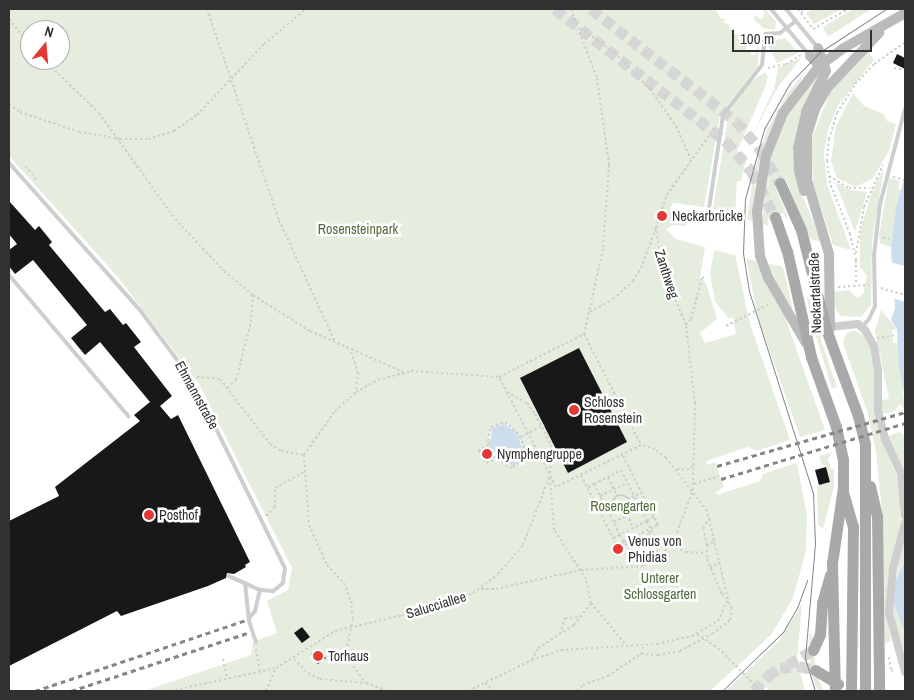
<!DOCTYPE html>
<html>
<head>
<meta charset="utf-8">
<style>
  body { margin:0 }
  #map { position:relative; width:914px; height:700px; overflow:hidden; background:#fff; font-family:"Archivo Narrow",sans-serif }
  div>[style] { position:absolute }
  .green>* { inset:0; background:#e5eddf }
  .water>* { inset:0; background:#ccdded }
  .pier>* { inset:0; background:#fff }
  .building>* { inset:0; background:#181818 }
  .primary-tunnel>* { height:11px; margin-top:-5.5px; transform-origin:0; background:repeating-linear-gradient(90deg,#d6d6d6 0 11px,transparent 0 16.5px) }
  .path>* { height:2px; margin-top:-1px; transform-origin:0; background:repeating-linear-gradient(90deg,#cecece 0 2.5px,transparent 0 5px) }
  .path>.ring { margin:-1px; padding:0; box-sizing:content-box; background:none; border:2px solid #cecece; border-radius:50% }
  .service>* { height:4px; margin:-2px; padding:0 2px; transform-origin:2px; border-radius:2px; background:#cecece }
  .minor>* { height:8px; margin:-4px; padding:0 4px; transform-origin:4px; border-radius:4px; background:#cecece }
  .secondary>* { height:10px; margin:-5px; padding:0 5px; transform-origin:5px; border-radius:5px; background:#bbb }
  .primary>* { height:11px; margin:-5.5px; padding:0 5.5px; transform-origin:5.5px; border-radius:5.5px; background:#a9a9a9 }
  .tram>* { height:1px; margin:-0.5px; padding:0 0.5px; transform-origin:0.5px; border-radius:0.5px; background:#868686 }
  .rail>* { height:2.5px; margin-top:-1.25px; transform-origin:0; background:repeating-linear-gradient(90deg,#868686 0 5px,transparent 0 9px) }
  .dots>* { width:14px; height:14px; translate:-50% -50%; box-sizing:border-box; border:2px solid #fff; border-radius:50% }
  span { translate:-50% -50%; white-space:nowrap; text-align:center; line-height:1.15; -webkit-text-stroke:5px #fff; paint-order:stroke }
  .poi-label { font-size:14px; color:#313131 }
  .left { translate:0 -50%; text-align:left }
  .park-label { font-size:14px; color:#4f6d3d }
  .street-label { font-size:14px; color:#313131 }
  .frame { position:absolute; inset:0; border:10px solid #313131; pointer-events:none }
  .north { position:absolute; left:20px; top:20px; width:50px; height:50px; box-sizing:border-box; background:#fff; border:1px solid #adadad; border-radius:50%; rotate:17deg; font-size:14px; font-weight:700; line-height:20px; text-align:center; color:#313131 }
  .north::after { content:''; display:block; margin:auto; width:18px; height:22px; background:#e53835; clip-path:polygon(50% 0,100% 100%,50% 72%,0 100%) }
  .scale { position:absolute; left:732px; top:30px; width:140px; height:22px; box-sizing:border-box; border:2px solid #313131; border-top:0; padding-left:6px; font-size:15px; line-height:18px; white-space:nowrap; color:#313131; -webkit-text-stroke:4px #fff; paint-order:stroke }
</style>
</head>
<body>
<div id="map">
  <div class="green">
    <div style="clip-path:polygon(evenodd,9px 9px,716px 9px,720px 18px,725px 19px,724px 23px,729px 24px,729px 28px,734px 29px,733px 34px,738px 34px,738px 39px,742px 40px,742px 44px,747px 45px,746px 50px,751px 50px,751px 55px,755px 55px,759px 42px,758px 66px,720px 115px,704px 207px,673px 203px,670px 208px,688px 219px,686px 226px,673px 225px,666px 229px,676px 239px,705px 247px,700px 278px,706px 283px,717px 319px,700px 333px,705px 343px,736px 334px,733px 317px,729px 319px,715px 301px,710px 274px,714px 250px,735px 255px,750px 324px,790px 440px,756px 451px,748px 447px,706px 461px,707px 465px,715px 462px,724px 487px,716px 492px,717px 495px,760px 481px,763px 474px,784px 467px,797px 463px,798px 468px,807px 516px,806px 551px,793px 598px,771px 635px,710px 691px,144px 691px,251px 655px,253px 642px,277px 633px,267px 601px,288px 590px,292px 568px,199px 384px,118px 277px,9px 156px,9px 9px,30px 30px,60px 30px,60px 60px,30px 60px,30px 30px,9px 9px,579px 348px,627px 442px,568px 472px,520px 379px,579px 348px,9px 9px,509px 425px,521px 441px,523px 456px,517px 464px,506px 465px,494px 455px,489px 435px,492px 428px,509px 425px)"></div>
    <div style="clip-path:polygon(760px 9px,765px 9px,776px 22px,775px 30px,763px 28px,754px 19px,755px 15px,761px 20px,764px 15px,764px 11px)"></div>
    <div style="clip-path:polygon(813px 9px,842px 9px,814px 24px,806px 13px)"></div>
    <div style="clip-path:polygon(853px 9px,871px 9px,828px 37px,823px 27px)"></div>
    <div style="clip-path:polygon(785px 38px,799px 53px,777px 63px,766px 42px)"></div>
    <div style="clip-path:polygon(866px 49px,874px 60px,838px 105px,828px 130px,824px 153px,827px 184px,851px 250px,833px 245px,813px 183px,811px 141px,830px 92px)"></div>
    <div style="clip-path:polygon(802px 57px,778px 87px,751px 138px,774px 89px,778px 68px)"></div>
    <div style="clip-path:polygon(808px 68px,770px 131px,756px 177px,752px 221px,747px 219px,754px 172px,767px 130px,787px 94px)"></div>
    <div style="clip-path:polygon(765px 72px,768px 77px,764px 90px,737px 151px,747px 155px,741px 181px,737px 181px,735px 216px,713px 209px,729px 111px,751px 81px)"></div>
    <div style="clip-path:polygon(817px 76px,820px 79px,797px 183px,822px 242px,810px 239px,786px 180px,775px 186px,789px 221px,783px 213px,767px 220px,769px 226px,762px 224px,762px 220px,771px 154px,788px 113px)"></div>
    <div style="clip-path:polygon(853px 93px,864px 106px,884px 114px,887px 121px,896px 124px,889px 151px,873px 178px,856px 187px,837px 178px,831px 161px,836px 126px)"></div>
    <div style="clip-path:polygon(884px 168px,872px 241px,871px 305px,861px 317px,841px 316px,836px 310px,834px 292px,849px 290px,857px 298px,863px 294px,867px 275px,860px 268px,860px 231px,872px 191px)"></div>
    <div style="clip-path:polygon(889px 178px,900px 181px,898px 188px,901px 190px,892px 248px,880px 243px,879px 236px)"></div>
    <div style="clip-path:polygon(835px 182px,850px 190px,867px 192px,855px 232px)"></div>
    <div style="clip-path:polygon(746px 258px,756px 261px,763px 280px,785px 317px,825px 430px,800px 437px,758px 318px)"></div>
    <div style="clip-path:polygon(767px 263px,783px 267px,793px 310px,772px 276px)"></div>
    <div style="clip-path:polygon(811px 297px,822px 343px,837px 387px,832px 389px,814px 330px,807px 298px)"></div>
    <div style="clip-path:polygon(881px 310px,897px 329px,892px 330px,893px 343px,898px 343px,905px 409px,899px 404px,895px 411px,881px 414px,882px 400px,889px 399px,875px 331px)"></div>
    <div style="clip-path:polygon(854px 330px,864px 336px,871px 348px,875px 370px,875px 413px,881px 439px,899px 481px,901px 523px,890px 569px,887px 619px,891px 641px,885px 644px,882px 512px,876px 452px,868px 414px,843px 343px,846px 334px)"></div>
    <div style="clip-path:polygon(900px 432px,905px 436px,905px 481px,887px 436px)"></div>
    <div style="clip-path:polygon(832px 452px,828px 460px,831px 469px,834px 469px,834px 487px,823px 529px,818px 525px,817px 486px,830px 482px,825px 465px,822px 465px,819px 456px)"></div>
    <div style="clip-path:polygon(905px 535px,905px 561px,896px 580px,898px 563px)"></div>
    <div style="clip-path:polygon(893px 601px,905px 634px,905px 655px,893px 618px)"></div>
    <div style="clip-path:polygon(802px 604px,797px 660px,805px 691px,768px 691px,767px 687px,756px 683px,753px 686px,755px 691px,726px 691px,779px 641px)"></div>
    <div style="clip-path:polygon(809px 633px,812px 634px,816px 674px,824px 691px,818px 691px,810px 672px)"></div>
  </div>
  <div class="water">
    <div style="clip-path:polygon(905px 175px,905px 398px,899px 367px,897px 329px,891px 320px,895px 308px,891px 251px,896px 208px)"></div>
    <div style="clip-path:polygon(505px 424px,516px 432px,522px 447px,521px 460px,514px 466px,500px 461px,490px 444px,492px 428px)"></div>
    <div style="clip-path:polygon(905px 561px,905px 634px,893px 601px,896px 580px)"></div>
  </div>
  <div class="pier">
    <div style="clip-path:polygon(889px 262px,905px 266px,905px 302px,892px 298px)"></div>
  </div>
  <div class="building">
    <div style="clip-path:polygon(897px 54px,905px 58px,905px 69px,893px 63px)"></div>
    <div style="clip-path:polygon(9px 201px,35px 230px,39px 226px,52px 242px,49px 245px,105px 312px,110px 309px,123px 325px,126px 323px,141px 342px,134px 347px,172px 396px,160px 406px,171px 419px,178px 415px,250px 562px,245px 565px,246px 567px,234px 574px,227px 573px,226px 578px,208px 586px,121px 616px,117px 611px,9px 666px,9px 521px,59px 496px,55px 487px,140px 421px,134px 415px,150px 402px,100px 342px,85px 355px,71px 338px,87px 325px,33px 260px,15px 274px,9px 266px,9px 250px,17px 244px,9px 234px)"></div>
    <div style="clip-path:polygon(579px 348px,627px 442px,568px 473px,520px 378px)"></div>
    <div style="clip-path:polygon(826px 467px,830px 482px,819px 485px,815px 470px)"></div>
    <div style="clip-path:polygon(302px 627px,310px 637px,302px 643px,294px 633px)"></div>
    <div style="clip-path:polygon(318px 649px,326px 658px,318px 664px,311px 654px)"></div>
  </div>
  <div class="primary-tunnel">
    <div style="left:555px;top:9px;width:216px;rotate:37.7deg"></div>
    <div style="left:726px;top:141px;width:40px;rotate:50deg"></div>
    <div style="left:752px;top:172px;width:51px;rotate:62.9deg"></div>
    <div style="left:591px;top:9px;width:183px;rotate:37.7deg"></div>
    <div style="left:736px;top:121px;width:37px;rotate:49deg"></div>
    <div style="left:760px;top:149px;width:39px;rotate:60deg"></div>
    <div style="left:788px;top:665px;width:29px;rotate:-31deg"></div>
    <div style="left:754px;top:691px;width:21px;rotate:-47deg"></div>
    <div style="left:768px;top:676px;width:14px;rotate:-34deg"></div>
    <div style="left:780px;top:668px;width:19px;rotate:-6deg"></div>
    <div style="left:799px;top:666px;width:16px;rotate:14deg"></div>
  </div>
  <div class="path">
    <div style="left:207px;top:9px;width:223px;rotate:71.2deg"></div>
    <div style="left:279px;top:220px;width:134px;rotate:65.3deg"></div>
    <div style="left:571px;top:9px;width:74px;rotate:69.4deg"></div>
    <div style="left:597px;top:78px;width:88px;rotate:82.1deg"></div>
    <div style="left:609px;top:165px;width:84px;rotate:94.1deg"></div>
    <div style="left:603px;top:249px;width:87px;rotate:102.6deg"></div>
    <div style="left:584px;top:334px;width:125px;rotate:62.8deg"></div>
    <div style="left:798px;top:9px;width:25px;rotate:53deg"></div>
    <div style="left:813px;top:29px;width:40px;rotate:-29.7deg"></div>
    <div style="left:801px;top:12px;width:5px;rotate:-22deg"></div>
    <div style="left:9px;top:19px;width:33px;rotate:51deg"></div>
    <div style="left:580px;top:28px;width:42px;rotate:35.2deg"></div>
    <div style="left:614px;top:52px;width:52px;rotate:45.8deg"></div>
    <div style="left:650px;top:89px;width:45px;rotate:54.9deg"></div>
    <div style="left:676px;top:126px;width:36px;rotate:66deg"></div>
    <div style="left:44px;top:60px;width:76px;rotate:43.9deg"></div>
    <div style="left:99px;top:113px;width:130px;rotate:54.4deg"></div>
    <div style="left:175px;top:219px;width:71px;rotate:46.7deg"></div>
    <div style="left:224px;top:271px;width:38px;rotate:40deg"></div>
    <div style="left:253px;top:295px;width:67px;rotate:32.3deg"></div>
    <div style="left:310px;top:331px;width:102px;rotate:23.8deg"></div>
    <div style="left:768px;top:68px;width:18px;rotate:-13deg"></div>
    <div style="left:786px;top:64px;width:17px;rotate:-31deg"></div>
    <div style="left:894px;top:68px;width:11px;rotate:10deg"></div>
    <div style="left:9px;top:104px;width:14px;rotate:36deg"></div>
    <div style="left:20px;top:112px;width:62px;rotate:18.7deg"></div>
    <div style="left:79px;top:132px;width:42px;rotate:9.7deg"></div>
    <div style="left:120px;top:139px;width:28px"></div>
    <div style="left:148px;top:139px;width:27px;rotate:-17deg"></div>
    <div style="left:174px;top:131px;width:28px;rotate:-35deg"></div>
    <div style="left:197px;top:115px;width:98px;rotate:-46.7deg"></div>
    <div style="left:264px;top:44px;width:55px;rotate:-39.8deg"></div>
    <div style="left:25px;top:166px;width:16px;rotate:47deg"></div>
    <div style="left:36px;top:178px;width:3px;rotate:135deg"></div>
    <div style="left:829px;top:176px;width:23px;rotate:31deg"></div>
    <div style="left:849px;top:188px;width:21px"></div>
    <div style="left:893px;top:177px;width:12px;rotate:14deg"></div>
    <div style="left:883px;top:238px;width:10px;rotate:6deg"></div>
    <div style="left:856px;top:253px;width:47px;rotate:-80.1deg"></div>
    <div style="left:864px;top:207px;width:46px;rotate:-65.7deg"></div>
    <div style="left:856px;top:260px;width:27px;rotate:-103deg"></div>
    <div style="left:850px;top:234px;width:55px;rotate:-111.4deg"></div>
    <div style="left:830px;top:183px;width:22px;rotate:-98deg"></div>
    <div style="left:827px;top:161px;width:22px;rotate:-85deg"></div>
    <div style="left:829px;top:139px;width:27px;rotate:-73deg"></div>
    <div style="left:837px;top:113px;width:34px;rotate:-58deg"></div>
    <div style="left:855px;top:84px;width:28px;rotate:-46deg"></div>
    <div style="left:874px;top:64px;width:38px;rotate:-35deg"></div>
    <div style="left:856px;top:260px;width:23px;rotate:90deg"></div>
    <div style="left:838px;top:287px;width:31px;rotate:-4deg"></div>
    <div style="left:881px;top:288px;width:25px;rotate:16deg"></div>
    <div style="left:590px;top:312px;width:26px;rotate:-29deg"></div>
    <div style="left:613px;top:299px;width:27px;rotate:-42deg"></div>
    <div style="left:633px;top:281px;width:15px;rotate:-58deg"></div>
    <div style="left:641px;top:268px;width:43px;rotate:-69.4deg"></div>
    <div style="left:686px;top:325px;width:8px;rotate:-50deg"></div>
    <div style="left:691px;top:319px;width:42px;rotate:-75deg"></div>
    <div style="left:702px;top:278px;width:4px;rotate:-14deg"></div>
    <div style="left:726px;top:326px;width:51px;rotate:-26.6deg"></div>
    <div style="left:877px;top:338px;width:20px;rotate:-9deg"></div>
    <div style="left:351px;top:352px;width:21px;rotate:71deg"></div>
    <div style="left:358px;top:372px;width:20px;rotate:96deg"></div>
    <div style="left:197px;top:377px;width:23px;rotate:5deg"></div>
    <div style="left:220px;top:379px;width:82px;rotate:52.4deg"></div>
    <div style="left:270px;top:444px;width:13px;rotate:32deg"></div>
    <div style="left:281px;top:451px;width:23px;rotate:10deg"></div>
    <div style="left:304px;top:455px;width:54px;rotate:-54.8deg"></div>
    <div style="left:335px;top:411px;width:28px;rotate:-42deg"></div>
    <div style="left:356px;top:392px;width:25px;rotate:-29deg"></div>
    <div style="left:378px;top:380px;width:34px;rotate:-15deg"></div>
    <div style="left:411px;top:371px;width:88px;rotate:3.9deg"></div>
    <div style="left:499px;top:377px;width:95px;rotate:-26.8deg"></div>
    <div style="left:227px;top:388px;width:12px;rotate:-42deg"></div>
    <div style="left:236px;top:380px;width:60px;rotate:-75.5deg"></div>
    <div style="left:251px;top:322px;width:27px;rotate:-86deg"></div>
    <div style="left:507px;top:392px;width:23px;rotate:29deg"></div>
    <div style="left:527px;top:403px;width:14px;rotate:54deg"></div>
    <div style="left:535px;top:414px;width:36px;rotate:63deg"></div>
    <div style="left:551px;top:446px;width:28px;rotate:92deg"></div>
    <div style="left:505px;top:422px;width:16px;rotate:40deg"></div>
    <div style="left:517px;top:432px;width:16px;rotate:63deg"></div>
    <div style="left:524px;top:446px;width:14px;rotate:94deg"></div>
    <div style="left:523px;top:460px;width:14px;rotate:144deg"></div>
    <div style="left:512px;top:468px;width:20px;rotate:-150deg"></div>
    <div style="left:495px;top:458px;width:18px;rotate:-112deg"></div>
    <div style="left:488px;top:441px;width:14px;rotate:-78deg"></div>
    <div style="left:491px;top:427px;width:15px;rotate:-20deg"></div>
    <div style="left:521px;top:437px;width:26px;rotate:-28deg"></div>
    <div style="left:489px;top:445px;width:11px;rotate:153deg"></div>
    <div style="left:479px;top:450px;width:15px;rotate:62deg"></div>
    <div style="left:486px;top:463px;width:10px;rotate:-24deg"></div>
    <div style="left:304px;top:455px;width:70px;rotate:85.9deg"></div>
    <div style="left:309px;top:525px;width:44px;rotate:65.8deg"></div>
    <div style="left:327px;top:565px;width:25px;rotate:47deg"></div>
    <div style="left:344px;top:583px;width:19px;rotate:69deg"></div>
    <div style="left:351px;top:601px;width:18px;rotate:84deg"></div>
    <div style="left:353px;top:619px;width:30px;rotate:102deg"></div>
    <div style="left:347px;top:648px;width:14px;rotate:78deg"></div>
    <div style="left:350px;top:662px;width:26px;rotate:53deg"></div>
    <div style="left:366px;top:683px;width:23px;rotate:20deg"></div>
    <div style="left:677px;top:469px;width:10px;rotate:6deg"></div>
    <div style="left:687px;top:470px;width:10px;rotate:-37deg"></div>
    <div style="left:581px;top:475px;width:80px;rotate:63.1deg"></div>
    <div style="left:617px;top:546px;width:8px;rotate:-30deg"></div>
    <div style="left:624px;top:542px;width:38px;rotate:-27deg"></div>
    <div style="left:658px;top:525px;width:80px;rotate:-116.9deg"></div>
    <div style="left:608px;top:477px;width:21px;rotate:65deg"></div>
    <div style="left:694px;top:484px;width:26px;rotate:-18deg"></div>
    <div style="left:588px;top:487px;width:7px;rotate:-27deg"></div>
    <div style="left:594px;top:484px;width:30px;rotate:-27deg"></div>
    <div style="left:621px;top:470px;width:57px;rotate:63deg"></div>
    <div style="left:647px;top:521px;width:30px;rotate:153deg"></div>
    <div style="left:620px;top:535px;width:57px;rotate:-117deg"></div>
    <div class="ring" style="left:613px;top:495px;width:14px;height:14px"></div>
    <div style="left:600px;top:496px;width:30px;rotate:-26deg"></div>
    <div style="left:627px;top:499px;width:15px;rotate:-23deg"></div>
    <div style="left:624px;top:510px;width:21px;rotate:61deg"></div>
    <div style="left:600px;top:513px;width:17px;rotate:-25deg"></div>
    <div style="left:266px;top:516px;width:13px;rotate:-45deg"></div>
    <div style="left:275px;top:507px;width:19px;rotate:-90deg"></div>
    <div style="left:275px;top:488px;width:35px;rotate:-29deg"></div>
    <div style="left:654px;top:517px;width:8px;rotate:150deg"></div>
    <div style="left:647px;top:521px;width:26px;rotate:65deg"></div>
    <div style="left:658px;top:545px;width:13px;rotate:99deg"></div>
    <div style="left:614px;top:522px;width:30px;rotate:-26deg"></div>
    <div style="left:613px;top:538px;width:8px;rotate:-23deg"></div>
    <div style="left:620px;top:535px;width:28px;rotate:58deg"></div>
    <div style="left:635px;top:559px;width:14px;rotate:17deg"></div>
    <div style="left:627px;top:541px;width:4px;rotate:63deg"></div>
    <div style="left:629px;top:545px;width:24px;rotate:-28deg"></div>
    <div style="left:650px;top:534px;width:4px;rotate:-117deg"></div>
    <div style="left:713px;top:542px;width:7px;rotate:153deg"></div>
    <div style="left:707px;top:545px;width:14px;rotate:90deg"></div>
    <div style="left:707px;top:559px;width:38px;rotate:67deg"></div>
    <div style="left:722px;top:594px;width:8px;rotate:40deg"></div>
    <div style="left:671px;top:545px;width:17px;rotate:25deg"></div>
    <div style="left:686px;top:552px;width:19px;rotate:3deg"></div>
    <div style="left:707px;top:545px;width:17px;rotate:-103deg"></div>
    <div style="left:703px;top:528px;width:12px;rotate:-55deg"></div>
    <div style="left:710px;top:568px;width:11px;rotate:-34deg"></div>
    <div style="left:481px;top:589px;width:15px"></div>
    <div style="left:496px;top:589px;width:87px;rotate:-12.6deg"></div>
    <div style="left:581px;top:570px;width:61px;rotate:-3.8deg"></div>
    <div style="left:642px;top:566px;width:23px;rotate:-29deg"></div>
    <div style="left:662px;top:555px;width:22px;rotate:-54deg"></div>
    <div style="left:675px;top:537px;width:50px;rotate:-69deg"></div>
    <div style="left:693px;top:490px;width:87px;rotate:-88.7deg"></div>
    <div style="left:695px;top:403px;width:79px;rotate:-96.6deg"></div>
    <div style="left:686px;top:325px;width:62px;rotate:-112.8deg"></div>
    <div style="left:662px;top:268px;width:40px;rotate:-98.5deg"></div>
    <div style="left:656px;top:228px;width:35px;rotate:-72deg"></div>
    <div style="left:667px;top:195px;width:82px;rotate:-55deg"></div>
    <div style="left:591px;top:603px;width:55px;rotate:50.2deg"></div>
    <div style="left:560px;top:634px;width:17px;rotate:-73deg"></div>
    <div style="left:565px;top:618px;width:16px;rotate:-4deg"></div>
    <div style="left:697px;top:634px;width:25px;rotate:34deg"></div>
    <div style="left:718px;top:648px;width:61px;rotate:45deg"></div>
    <div style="left:256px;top:649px;width:22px;rotate:80deg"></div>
    <div style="left:641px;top:654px;width:17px;rotate:3deg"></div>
    <div style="left:658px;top:655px;width:22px;rotate:-10deg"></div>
    <div style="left:680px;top:651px;width:36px;rotate:-28deg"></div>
    <div style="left:712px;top:634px;width:23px;rotate:-38deg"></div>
    <div style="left:730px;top:620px;width:12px;rotate:-81deg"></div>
    <div style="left:732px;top:608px;width:7px;rotate:-124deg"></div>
    <div style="left:889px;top:657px;width:13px;rotate:81deg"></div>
    <div style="left:891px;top:670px;width:5px;rotate:22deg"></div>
    <div style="left:223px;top:659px;width:19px;rotate:78deg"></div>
    <div style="left:294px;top:659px;width:20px;rotate:45deg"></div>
    <div style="left:308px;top:673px;width:13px;rotate:27deg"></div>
    <div style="left:320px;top:679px;width:46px;rotate:5deg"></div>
    <div style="left:532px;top:660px;width:13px;rotate:-63deg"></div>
    <div style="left:538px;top:648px;width:43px;rotate:-32.6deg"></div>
    <div style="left:574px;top:625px;width:28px;rotate:-52deg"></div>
    <div style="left:591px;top:603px;width:25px;rotate:-102deg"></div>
    <div style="left:586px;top:579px;width:59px;rotate:-123.1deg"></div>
    <div style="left:554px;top:530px;width:52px;rotate:-94.4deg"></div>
    <div style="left:485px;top:683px;width:12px;rotate:42deg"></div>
    <div style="left:170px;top:691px;width:108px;rotate:-12.2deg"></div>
    <div style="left:276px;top:668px;width:70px;rotate:-32.1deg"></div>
    <div style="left:335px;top:631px;width:114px;rotate:-13.2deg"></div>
    <div style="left:446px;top:605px;width:30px;rotate:-24deg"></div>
    <div style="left:473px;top:593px;width:31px;rotate:-37deg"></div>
    <div style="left:498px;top:574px;width:38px;rotate:-49deg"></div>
    <div style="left:523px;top:545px;width:75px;rotate:-68.9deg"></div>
    <div style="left:266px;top:691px;width:25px;rotate:-67deg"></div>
    <div style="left:468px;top:691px;width:71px;rotate:-25.8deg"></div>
    <div style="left:532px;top:660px;width:31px;rotate:-19deg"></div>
    <div style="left:561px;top:650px;width:96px;rotate:-3.6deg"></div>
    <div style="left:657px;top:644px;width:36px;rotate:-13deg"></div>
    <div style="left:692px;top:636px;width:30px;rotate:-30deg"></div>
    <div style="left:718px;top:621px;width:24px;rotate:-66deg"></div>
    <div style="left:728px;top:599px;width:90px;rotate:-103.4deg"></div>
    <div style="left:707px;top:511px;width:67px;rotate:-127.7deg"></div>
    <div style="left:666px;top:458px;width:14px;rotate:-141deg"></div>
    <div style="left:655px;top:449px;width:15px;rotate:-164deg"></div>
    <div style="left:641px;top:445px;width:95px;rotate:153.7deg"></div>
    <div style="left:556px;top:487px;width:124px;rotate:-117.4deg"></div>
    <div style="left:577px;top:691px;width:8px;rotate:-45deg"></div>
    <div style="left:583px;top:685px;width:27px;rotate:-20deg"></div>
    <div style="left:608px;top:676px;width:40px;rotate:-34deg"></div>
    <div style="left:641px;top:654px;width:9px;rotate:-72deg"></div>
  </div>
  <div class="service">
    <div style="left:771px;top:9px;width:60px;rotate:50.4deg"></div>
    <div style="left:786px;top:9px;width:50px;rotate:50.6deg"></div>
    <div style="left:9px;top:163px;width:197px;rotate:48.3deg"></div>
    <div style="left:140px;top:310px;width:87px;rotate:53.4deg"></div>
    <div style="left:192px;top:380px;width:210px;rotate:63.7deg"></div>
    <div style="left:285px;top:568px;width:15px;rotate:98deg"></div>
    <div style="left:283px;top:583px;width:13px;rotate:141deg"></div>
    <div style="left:273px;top:591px;width:13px;rotate:-176deg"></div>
    <div style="left:260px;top:590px;width:34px;rotate:-156deg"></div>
    <div style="left:709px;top:208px;width:94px;rotate:-81.4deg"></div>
    <div style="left:723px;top:115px;width:63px;rotate:-52deg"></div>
    <div style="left:762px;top:65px;width:31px;rotate:-84deg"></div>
    <div style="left:765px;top:34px;width:15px;rotate:-4deg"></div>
    <div style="left:780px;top:33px;width:20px;rotate:-37deg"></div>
    <div style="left:9px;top:275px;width:185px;rotate:49.8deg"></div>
    <div style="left:862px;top:327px;width:11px;rotate:-49deg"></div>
    <div style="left:869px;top:319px;width:14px;rotate:-65deg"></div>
    <div style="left:875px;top:306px;width:51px;rotate:-91.1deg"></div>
    <div style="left:874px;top:255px;width:51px;rotate:-83.3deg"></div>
    <div style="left:880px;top:204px;width:98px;rotate:-75.3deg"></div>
    <div style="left:245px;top:583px;width:38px;rotate:84deg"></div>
    <div style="left:249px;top:621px;width:22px;rotate:72deg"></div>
    <div style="left:250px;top:617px;width:8px;rotate:-50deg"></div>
    <div style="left:255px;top:611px;width:22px;rotate:-77deg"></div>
  </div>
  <div class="minor">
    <div style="left:829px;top:327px;width:29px;rotate:-6deg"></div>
    <div style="left:858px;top:324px;width:9px;rotate:41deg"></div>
    <div style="left:865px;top:330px;width:18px;rotate:61deg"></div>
    <div style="left:874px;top:346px;width:24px;rotate:81deg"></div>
    <div style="left:878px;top:370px;width:41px;rotate:90deg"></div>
    <div style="left:878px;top:411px;width:29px;rotate:76deg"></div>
    <div style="left:885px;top:439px;width:38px;rotate:65deg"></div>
    <div style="left:901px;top:474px;width:42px;rotate:84.6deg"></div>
    <div style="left:905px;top:523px;width:47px;rotate:104.9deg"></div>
    <div style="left:893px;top:568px;width:45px;rotate:95.1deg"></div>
    <div style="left:889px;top:613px;width:61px;rotate:74.8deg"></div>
  </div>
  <div class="secondary">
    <div style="left:810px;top:56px;width:20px;rotate:45deg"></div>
    <div style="left:804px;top:191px;width:21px;rotate:-104deg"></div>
    <div style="left:799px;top:171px;width:23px;rotate:-92deg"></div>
    <div style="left:798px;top:148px;width:37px;rotate:-77deg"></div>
    <div style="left:806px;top:112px;width:46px;rotate:-64deg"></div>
    <div style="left:826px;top:71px;width:24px;rotate:-109deg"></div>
    <div style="left:830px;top:329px;width:75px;rotate:-90.8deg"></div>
    <div style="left:829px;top:254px;width:77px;rotate:-106.6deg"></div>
    <div style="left:807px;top:180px;width:45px;rotate:-90deg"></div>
    <div style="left:807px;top:135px;width:27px;rotate:-73deg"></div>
    <div style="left:815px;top:109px;width:24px;rotate:-60deg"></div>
    <div style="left:827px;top:88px;width:76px;rotate:-46.6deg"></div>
    <div style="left:806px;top:343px;width:75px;rotate:-120.3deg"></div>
    <div style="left:768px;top:278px;width:23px;rotate:-110deg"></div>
    <div style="left:760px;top:256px;width:44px;rotate:-93.9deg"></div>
    <div style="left:757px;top:212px;width:57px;rotate:-80.9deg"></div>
    <div style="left:766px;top:156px;width:46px;rotate:-68.4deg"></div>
    <div style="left:783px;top:113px;width:59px;rotate:-52.5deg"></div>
    <div style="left:819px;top:66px;width:29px;rotate:-36deg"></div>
    <div style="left:842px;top:49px;width:73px;rotate:-29.7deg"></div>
  </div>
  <div class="primary">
    <div style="left:780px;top:183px;width:51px;rotate:65.9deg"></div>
    <div style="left:801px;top:230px;width:102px;rotate:75.8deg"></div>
    <div style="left:826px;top:329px;width:93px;rotate:69.8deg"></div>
    <div style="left:858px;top:416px;width:30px;rotate:76deg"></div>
    <div style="left:865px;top:445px;width:246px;rotate:90deg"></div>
    <div style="left:775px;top:217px;width:36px;rotate:71deg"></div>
    <div style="left:787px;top:251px;width:109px;rotate:77.2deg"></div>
    <div style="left:811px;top:357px;width:74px;rotate:70.3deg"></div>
    <div style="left:836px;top:427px;width:33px;rotate:78deg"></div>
    <div style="left:843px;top:459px;width:28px;rotate:90deg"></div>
    <div style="left:843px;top:487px;width:77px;rotate:98.2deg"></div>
    <div style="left:832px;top:563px;width:128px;rotate:88.7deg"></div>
    <div style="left:870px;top:486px;width:31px;rotate:77deg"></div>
    <div style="left:877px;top:516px;width:175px;rotate:89.3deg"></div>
    <div style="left:843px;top:492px;width:35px;rotate:74deg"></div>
    <div style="left:853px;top:526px;width:165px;rotate:90.7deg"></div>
    <div style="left:813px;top:650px;width:17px;rotate:-66deg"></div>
    <div style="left:820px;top:634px;width:31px;rotate:-86deg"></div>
    <div style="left:822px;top:603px;width:29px;rotate:-74deg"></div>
    <div style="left:815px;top:670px;width:27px;rotate:31deg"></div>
  </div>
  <div class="tram">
    <div style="left:722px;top:691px;width:85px;rotate:-44deg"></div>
    <div style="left:783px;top:632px;width:28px;rotate:-60deg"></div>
    <div style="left:797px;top:608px;width:30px;rotate:-70deg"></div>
    <div style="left:815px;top:691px;width:34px;rotate:-107deg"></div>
    <div style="left:805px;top:658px;width:115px;rotate:-85deg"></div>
    <div style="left:815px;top:543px;width:50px;rotate:-92.3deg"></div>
    <div style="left:813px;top:493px;width:212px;rotate:-107.6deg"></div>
    <div style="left:749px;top:291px;width:38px;rotate:-99deg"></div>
    <div style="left:743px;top:253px;width:54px;rotate:-87.9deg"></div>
    <div style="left:745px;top:199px;width:73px;rotate:-74.8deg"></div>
    <div style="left:764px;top:129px;width:53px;rotate:-60.5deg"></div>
    <div style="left:790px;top:83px;width:43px;rotate:-45.9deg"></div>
    <div style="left:820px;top:52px;width:79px;rotate:-33.1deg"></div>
  </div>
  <div class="rail">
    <div style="left:717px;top:466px;width:196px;rotate:-16deg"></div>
    <div style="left:721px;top:479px;width:192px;rotate:-16.9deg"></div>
    <div style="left:35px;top:691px;width:223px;rotate:-18.6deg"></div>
    <div style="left:71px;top:691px;width:188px;rotate:-18.2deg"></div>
  </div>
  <div class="dots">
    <div style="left:662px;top:216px;background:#e53835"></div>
    <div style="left:574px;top:410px;background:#e53835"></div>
    <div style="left:487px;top:454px;background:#e53835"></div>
    <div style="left:149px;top:515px;background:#e53835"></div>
    <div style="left:618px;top:549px;background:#e53835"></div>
    <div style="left:318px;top:656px;background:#e53835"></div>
  </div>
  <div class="poi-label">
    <span class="left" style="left:672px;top:216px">Neckarbrücke</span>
    <span class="left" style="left:584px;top:410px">Schloss<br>Rosenstein</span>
    <span class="left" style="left:497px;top:454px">Nymphengruppe</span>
    <span class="left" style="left:159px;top:515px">Posthof</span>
    <span class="left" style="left:628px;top:549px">Venus von<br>Phidias</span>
    <span class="left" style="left:328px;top:656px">Torhaus</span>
  </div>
  <div class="park-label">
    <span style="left:358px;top:229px">Rosensteinpark</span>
    <span style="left:623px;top:506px">Rosengarten</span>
    <span style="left:660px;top:586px">Unterer<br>Schlossgarten</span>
  </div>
  <div class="street-label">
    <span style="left:667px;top:274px;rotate:72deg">Zanthweg</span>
    <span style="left:815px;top:293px;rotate:-92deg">Neckartalstraße</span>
    <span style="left:197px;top:395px;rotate:61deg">Ehmannstraße</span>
    <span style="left:436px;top:605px;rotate:-17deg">Salucciallee</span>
  </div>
  <div class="frame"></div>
  <div class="north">N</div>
  <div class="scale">100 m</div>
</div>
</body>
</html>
